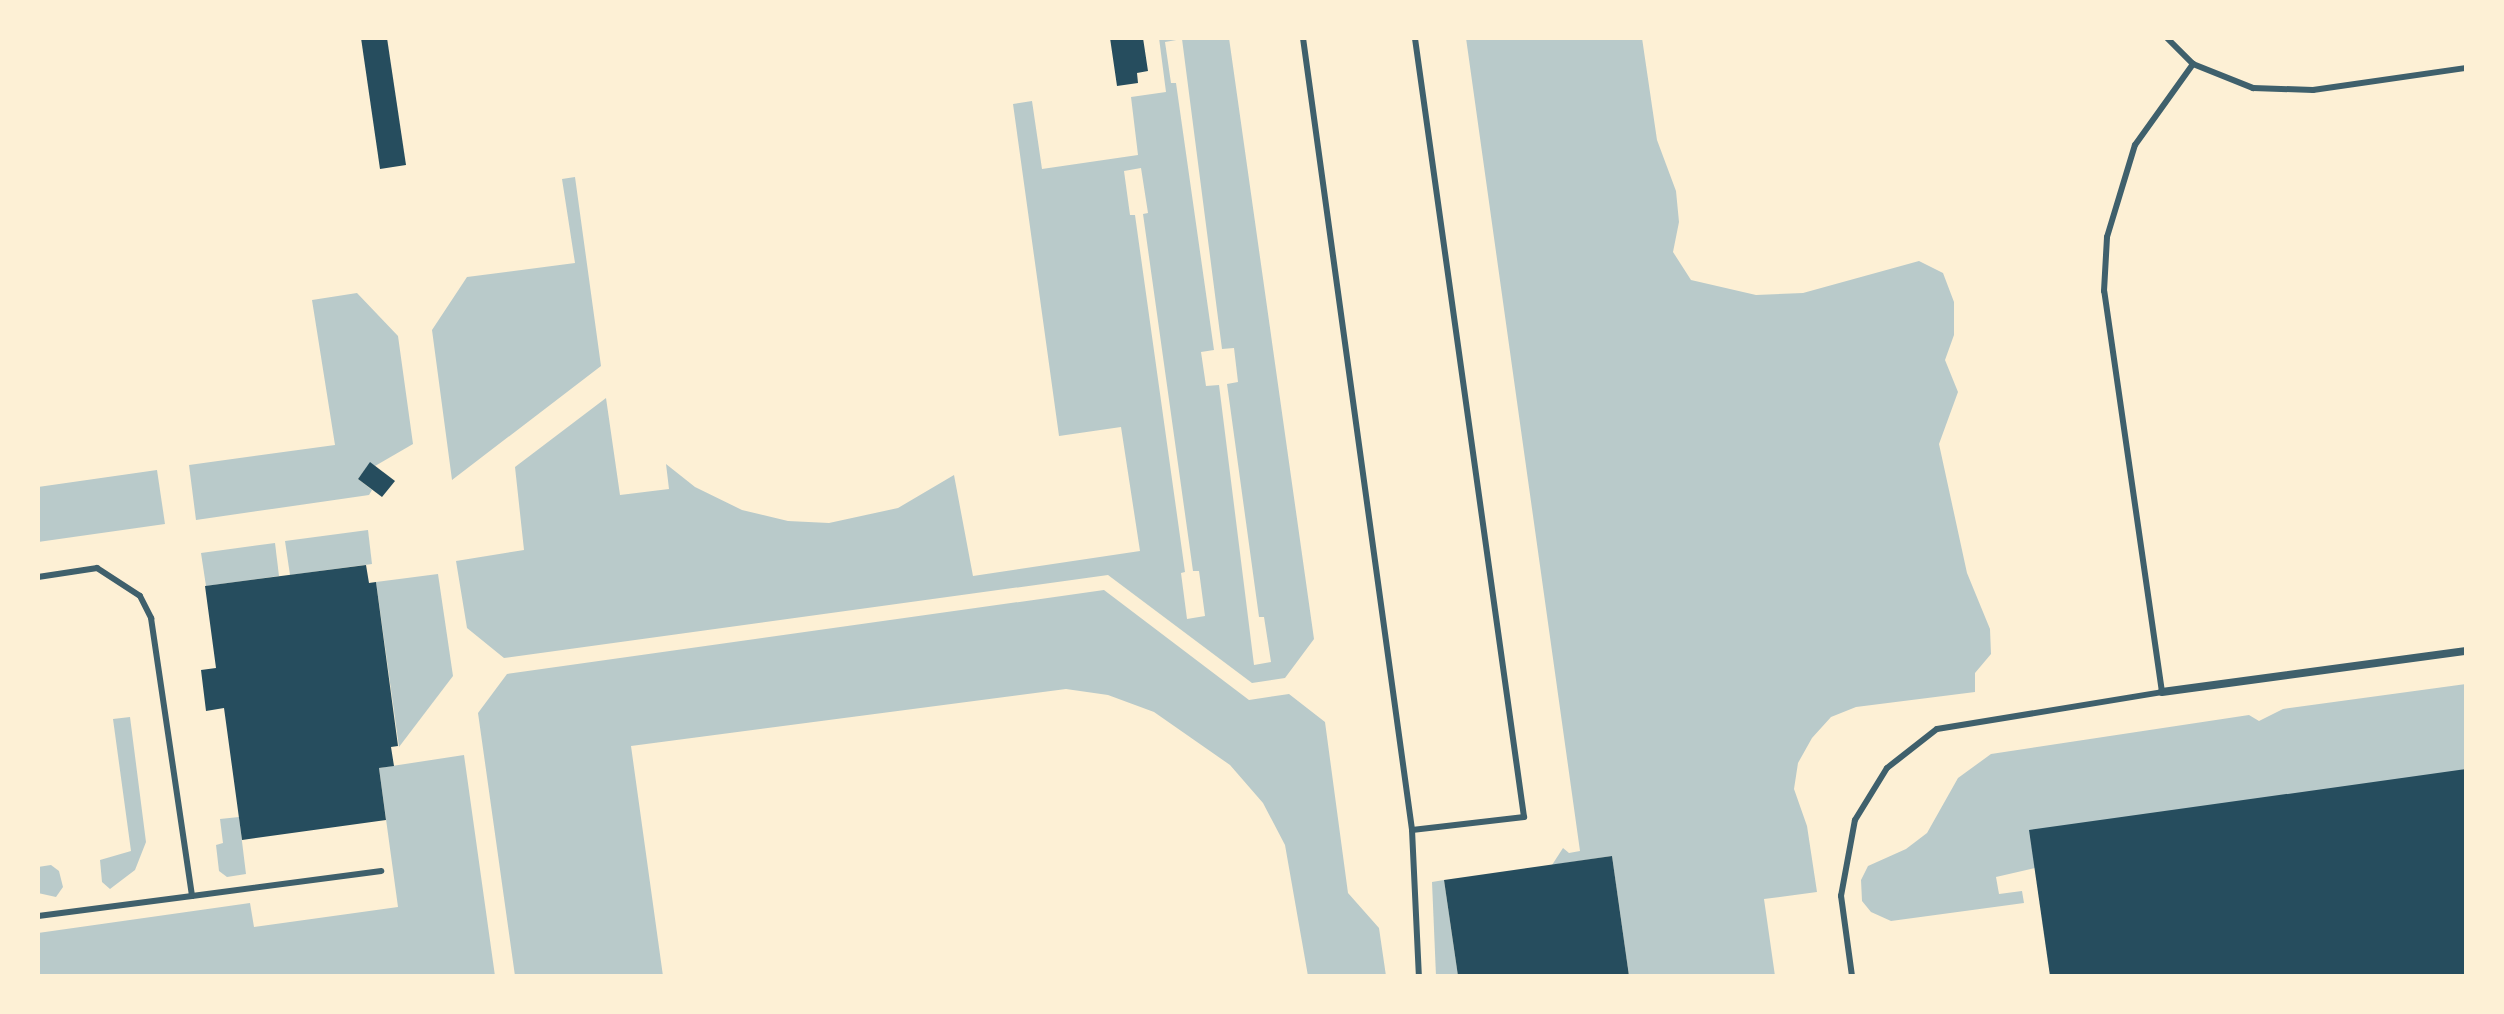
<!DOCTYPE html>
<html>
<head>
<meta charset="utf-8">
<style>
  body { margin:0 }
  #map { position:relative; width:2504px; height:1014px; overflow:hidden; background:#fdf0d5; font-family:"Fira Sans",sans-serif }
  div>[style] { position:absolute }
  .green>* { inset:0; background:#b9caca }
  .building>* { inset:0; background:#264d5e }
  .service>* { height:6px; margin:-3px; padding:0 3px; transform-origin:3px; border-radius:3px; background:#3f606c }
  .minor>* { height:8px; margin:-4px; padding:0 4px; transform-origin:4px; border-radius:4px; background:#3f606c }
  span { translate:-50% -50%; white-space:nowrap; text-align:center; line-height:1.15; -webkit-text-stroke:8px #fdf0d5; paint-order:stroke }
  .frame { position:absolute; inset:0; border:40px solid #fdf0d5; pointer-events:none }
</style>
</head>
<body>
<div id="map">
  <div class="green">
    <div style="clip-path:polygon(evenodd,1159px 38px,1229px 38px,1314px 639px,1285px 678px,1252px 683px,1108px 575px,504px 658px,467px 628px,456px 561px,524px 550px,515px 467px,606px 398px,620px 495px,669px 489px,666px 464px,695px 487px,742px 510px,788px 521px,829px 523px,898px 508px,954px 475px,973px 576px,1140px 551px,1121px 427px,1059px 436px,1013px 104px,1032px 101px,1042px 169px,1138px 155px,1131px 97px,1166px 92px,1159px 38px,1182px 39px,1222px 349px,1234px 348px,1238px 382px,1227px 384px,1259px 617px,1264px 617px,1271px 662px,1254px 665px,1219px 385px,1206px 386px,1201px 352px,1214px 350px,1176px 83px,1171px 83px,1165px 42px,1182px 39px,1159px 38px,1141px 168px,1148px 213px,1143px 214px,1193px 571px,1199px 571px,1205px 616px,1187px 619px,1181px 573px,1185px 572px,1135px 215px,1130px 215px,1124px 171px,1141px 168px)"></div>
    <div style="clip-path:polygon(1466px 38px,1642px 38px,1657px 140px,1676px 191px,1679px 222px,1673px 252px,1691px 280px,1756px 295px,1803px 293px,1919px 261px,1943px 273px,1954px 302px,1954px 335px,1945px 360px,1958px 392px,1939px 444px,1967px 573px,1990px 629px,1991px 654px,1975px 673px,1975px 692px,1856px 707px,1831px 717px,1812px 738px,1798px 763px,1794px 789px,1807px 826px,1817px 892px,1764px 899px,1775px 976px,1629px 976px,1612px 856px,1552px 865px,1563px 848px,1569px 853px,1580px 851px)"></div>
    <div style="clip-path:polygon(575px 177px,601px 366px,452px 480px,432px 330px,467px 277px,575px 263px,562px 179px)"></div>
    <div style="clip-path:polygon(357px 293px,398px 336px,413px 444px,375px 466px,370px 463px,358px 479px,372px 490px,369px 495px,196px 520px,189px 465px,335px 445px,312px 300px)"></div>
    <div style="clip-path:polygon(157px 470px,165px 524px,38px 542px,38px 487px)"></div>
    <div style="clip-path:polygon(368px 530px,372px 564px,290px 575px,285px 541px)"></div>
    <div style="clip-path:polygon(275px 543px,279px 576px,206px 586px,201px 553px)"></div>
    <div style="clip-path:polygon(438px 574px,453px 676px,399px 747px,376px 582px)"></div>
    <div style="clip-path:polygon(1104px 590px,1249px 700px,1289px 694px,1325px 722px,1348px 893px,1379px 928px,1386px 976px,1308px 976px,1285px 845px,1263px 803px,1230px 765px,1154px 712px,1108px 695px,1066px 689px,631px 746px,663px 976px,515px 976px,478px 713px,507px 674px)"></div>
    <div style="clip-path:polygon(2466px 684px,2466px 769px,1996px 877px,1999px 894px,2022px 891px,2024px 903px,1891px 921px,1871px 912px,1862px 901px,1861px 880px,1868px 866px,1906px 849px,1927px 833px,1958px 778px,1991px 754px,2249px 715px,2259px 721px,2283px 709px)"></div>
    <div style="clip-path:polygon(130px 717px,146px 842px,135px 870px,110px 889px,102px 882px,100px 860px,131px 851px,113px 719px)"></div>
    <div style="clip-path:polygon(464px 755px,495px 976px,38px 976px,38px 933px,250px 903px,254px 927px,398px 907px,379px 768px)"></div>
    <div style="clip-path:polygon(239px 817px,246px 874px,227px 877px,219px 871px,216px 845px,223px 843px,220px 819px)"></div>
    <div style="clip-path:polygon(51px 865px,59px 871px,63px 887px,56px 897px,38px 893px,38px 867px)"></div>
    <div style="clip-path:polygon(1444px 880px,1458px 976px,1436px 976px,1432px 882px)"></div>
  </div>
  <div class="building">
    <div style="clip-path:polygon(361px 38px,387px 38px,406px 165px,380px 169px)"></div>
    <div style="clip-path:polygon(1110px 38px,1143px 38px,1148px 71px,1137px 73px,1138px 83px,1117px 86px)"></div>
    <div style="clip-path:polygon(370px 462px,395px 481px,382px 497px,358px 479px)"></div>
    <div style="clip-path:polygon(366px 565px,369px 583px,376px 582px,398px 746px,391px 747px,394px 766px,379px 768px,386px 820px,242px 840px,224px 708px,206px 711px,201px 670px,216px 668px,205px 586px)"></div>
    <div style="clip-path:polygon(2466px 769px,2466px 976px,2050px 976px,2029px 830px)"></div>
    <div style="clip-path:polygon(1612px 856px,1629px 976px,1458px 976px,1444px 880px)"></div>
  </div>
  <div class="service">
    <div style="left:1303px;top:38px;width:799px;rotate:82.16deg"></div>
    <div style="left:1412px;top:830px;width:113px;rotate:-6.6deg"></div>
    <div style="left:1524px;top:817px;width:787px;rotate:-97.97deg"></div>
    <div style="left:2167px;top:38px;width:37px;rotate:45deg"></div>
    <div style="left:2193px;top:64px;width:65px;rotate:21.8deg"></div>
    <div style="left:2253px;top:88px;width:60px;rotate:1.9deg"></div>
    <div style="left:2313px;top:90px;width:155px;rotate:-8.2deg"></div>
    <div style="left:38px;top:577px;width:60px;rotate:-8.7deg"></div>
    <div style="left:97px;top:568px;width:51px;rotate:33.1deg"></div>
    <div style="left:140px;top:596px;width:25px;rotate:63deg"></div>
    <div style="left:151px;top:618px;width:281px;rotate:81.6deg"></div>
    <div style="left:192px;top:896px;width:155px;rotate:172.6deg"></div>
    <div style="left:1412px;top:830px;width:146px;rotate:87.3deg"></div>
    <div style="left:192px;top:896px;width:191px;rotate:-7.5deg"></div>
    <div style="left:1852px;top:976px;width:81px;rotate:-97.8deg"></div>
    <div style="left:1841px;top:896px;width:77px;rotate:-79.6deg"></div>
    <div style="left:1855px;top:820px;width:61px;rotate:-58.4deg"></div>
    <div style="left:1887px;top:768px;width:63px;rotate:-38deg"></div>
    <div style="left:1937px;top:729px;width:228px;rotate:-9.3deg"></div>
    <div style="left:2162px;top:692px;width:405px;rotate:-98.2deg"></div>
    <div style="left:2104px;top:291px;width:54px;rotate:-86.8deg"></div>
    <div style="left:2107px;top:237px;width:96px;rotate:-73.1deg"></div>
    <div style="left:2135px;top:145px;width:100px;rotate:-54.4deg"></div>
  </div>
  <div class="minor">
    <div style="left:2162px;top:692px;width:307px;rotate:-7.7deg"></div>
  </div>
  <div class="frame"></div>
</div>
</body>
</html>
